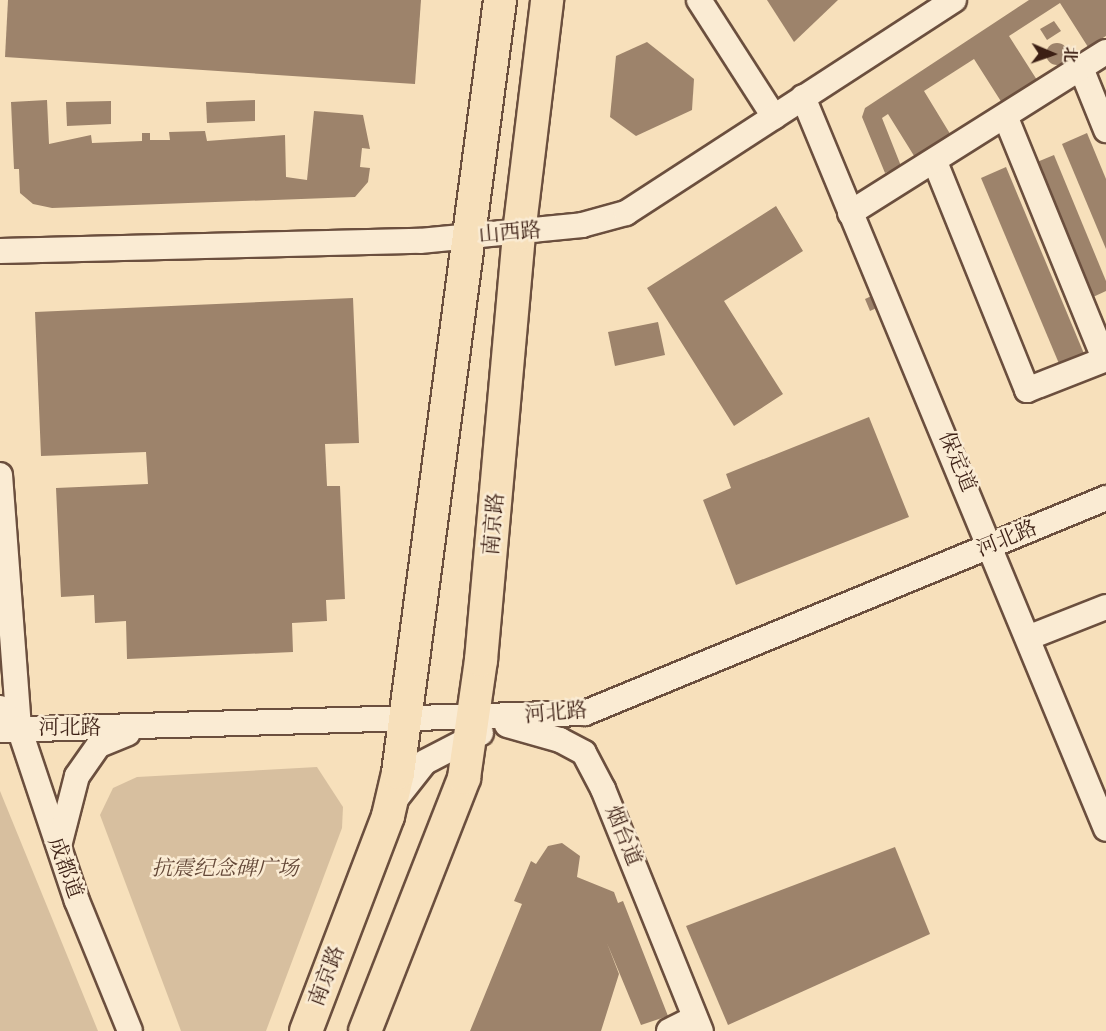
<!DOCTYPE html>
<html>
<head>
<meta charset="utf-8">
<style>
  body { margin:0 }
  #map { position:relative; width:1106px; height:1031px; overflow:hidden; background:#f7e0bb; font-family:"Libre Bodoni","Noto Serif SC",serif }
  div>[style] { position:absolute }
  .green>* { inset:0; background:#d7bf9f }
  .building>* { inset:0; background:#9d836b }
  .round { border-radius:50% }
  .roads { filter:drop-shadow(2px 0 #6b4f3e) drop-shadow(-2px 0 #6b4f3e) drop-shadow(0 2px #6b4f3e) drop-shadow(0 -2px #6b4f3e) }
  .minor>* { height:24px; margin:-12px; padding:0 12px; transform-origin:12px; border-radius:12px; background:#faebd3 }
  .major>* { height:32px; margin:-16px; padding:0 16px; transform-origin:16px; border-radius:16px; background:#f7e0bb }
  span { translate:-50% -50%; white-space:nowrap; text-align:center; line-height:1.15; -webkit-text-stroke:5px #faebd3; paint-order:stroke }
  .street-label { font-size:21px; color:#3c1f14 }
  .park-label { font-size:21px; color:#634737; font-style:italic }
  .north { position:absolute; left:1022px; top:24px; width:60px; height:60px; -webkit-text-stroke:4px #faebd3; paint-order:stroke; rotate:92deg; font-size:16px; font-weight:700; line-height:24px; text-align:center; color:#3c1f14 }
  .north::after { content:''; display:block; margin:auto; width:21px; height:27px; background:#3c1f14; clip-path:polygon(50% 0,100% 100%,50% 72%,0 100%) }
</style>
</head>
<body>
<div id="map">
  <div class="green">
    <div style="clip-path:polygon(317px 767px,343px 807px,342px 828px,266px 1031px,181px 1031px,100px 815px,113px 788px,137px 777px)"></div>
    <div style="clip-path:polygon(0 791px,98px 1031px,0 1031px)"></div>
  </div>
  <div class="building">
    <div style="clip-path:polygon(8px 0,421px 0,415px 84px,5px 57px)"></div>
    <div style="clip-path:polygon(767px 0,838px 0,794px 42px)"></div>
    <div style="clip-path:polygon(1029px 0,1106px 0,1106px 36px,1088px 47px,1060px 3px,1009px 36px,1037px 80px,1002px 103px,974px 59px,924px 91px,952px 137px,916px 159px,888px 114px,882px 118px,901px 166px,885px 173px,862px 117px,865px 108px)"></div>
    <div style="clip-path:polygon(1054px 21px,1061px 31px,1047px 40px,1040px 29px)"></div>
    <div style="clip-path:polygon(647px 42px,694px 79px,692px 110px,636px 136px,610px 117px,616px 56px)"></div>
    <div class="round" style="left:1046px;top:43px;width:22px;height:22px"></div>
    <div style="clip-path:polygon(47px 100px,49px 144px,91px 135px,92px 143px,142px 141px,142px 133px,150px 133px,150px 140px,170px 140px,169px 132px,205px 131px,207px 141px,285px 135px,286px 177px,307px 180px,314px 111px,363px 115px,370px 149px,362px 148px,360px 167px,370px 168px,368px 182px,355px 197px,52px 208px,33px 204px,20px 193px,19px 169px,14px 169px,11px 102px)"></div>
    <div style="clip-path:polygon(255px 100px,255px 121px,207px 123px,206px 102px)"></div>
    <div style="clip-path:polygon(111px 101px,111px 124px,67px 126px,66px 102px)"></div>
    <div style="clip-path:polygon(1087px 133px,1106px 179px,1106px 249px,1062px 144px)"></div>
    <div style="clip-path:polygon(1054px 155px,1106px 281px,1106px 291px,1093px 297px,1037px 162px)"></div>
    <div style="clip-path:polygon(1006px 167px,1085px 356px,1060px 366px,981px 178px)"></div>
    <div style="clip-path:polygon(776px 206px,803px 251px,724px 301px,783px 394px,734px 426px,647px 288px)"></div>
    <div style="clip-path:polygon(878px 293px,883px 305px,870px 311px,865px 299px)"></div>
    <div style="clip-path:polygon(353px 298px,359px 443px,325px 444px,327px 486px,340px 486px,345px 599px,326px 600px,327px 621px,292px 623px,293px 652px,127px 659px,126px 621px,95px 623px,94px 595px,61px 597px,56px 488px,148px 484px,146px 452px,41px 456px,35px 312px)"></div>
    <div style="clip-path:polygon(658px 322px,665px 355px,615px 366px,608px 332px)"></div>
    <div style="clip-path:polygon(869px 417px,909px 517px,736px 585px,703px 500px,731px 488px,726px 474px)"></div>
    <div style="clip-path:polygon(562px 843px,580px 856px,577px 877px,614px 892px,618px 903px,623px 901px,668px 1016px,641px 1025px,607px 943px,619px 974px,601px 1031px,470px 1031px,522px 904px,514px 901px,531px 861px,536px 864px,548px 846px)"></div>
    <div style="clip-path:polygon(895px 847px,930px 934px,728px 1025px,686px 926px)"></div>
  </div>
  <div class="roads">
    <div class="minor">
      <div style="left:699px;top:0;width:139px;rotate:57.3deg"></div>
      <div style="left:1081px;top:68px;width:67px;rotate:68deg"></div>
      <div style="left:803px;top:97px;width:792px;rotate:67.51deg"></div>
      <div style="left:1006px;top:118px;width:261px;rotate:67.8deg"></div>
      <div style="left:935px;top:162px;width:246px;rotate:68deg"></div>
      <div style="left:1027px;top:390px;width:85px;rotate:-21.4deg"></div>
      <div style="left:850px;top:213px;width:302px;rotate:-32.2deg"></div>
      <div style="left:0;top:251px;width:420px;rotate:-1.4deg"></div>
      <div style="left:420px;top:241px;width:163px;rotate:-5.6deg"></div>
      <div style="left:582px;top:225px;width:46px;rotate:-15.3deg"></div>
      <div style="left:626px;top:213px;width:391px;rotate:-33deg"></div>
      <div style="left:0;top:475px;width:254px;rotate:85.7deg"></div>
      <div style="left:1030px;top:637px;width:82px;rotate:-21.5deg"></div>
      <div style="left:0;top:708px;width:28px;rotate:46deg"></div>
      <div style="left:19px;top:728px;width:182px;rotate:71.5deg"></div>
      <div style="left:77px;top:901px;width:140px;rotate:67.8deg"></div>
      <div style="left:507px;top:725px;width:55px;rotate:15.8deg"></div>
      <div style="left:560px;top:740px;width:27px;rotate:28deg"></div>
      <div style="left:584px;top:753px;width:41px;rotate:62.2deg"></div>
      <div style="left:603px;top:789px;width:261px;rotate:68deg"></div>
      <div style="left:0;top:730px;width:585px;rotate:-1.66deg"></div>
      <div style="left:585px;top:713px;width:564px;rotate:-22.42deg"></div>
      <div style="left:395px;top:800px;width:48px;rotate:-51.7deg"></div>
      <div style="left:425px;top:762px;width:63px;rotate:-27.4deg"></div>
      <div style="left:59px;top:846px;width:72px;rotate:-75.6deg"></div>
      <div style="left:77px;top:776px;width:38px;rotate:-55deg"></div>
      <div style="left:99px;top:745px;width:31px;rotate:-22deg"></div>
      <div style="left:669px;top:1031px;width:29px;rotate:-27deg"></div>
    </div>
    <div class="major">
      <div style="left:306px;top:1031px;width:230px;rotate:-69.1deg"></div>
      <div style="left:388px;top:816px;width:44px;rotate:-76.9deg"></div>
      <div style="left:398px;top:773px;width:780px;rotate:-82.48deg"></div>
      <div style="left:365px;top:1031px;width:272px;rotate:-68.6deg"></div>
      <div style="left:464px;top:778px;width:119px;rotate:-81.8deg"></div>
      <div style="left:481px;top:660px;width:429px;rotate:-84.9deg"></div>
      <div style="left:519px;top:233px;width:235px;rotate:-83.1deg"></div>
    </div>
  </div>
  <div class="street-label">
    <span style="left:510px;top:233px;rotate:-5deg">山西路</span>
    <span style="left:957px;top:462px;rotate:67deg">保定道</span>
    <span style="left:494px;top:524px;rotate:-85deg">南京路</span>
    <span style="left:1007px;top:539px;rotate:-22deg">河北路</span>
    <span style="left:556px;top:713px;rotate:-5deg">河北路</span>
    <span style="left:70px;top:728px">河北路</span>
    <span style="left:623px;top:836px;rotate:68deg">烟台道</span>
    <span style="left:65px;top:868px;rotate:70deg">成都道</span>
    <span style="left:327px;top:976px;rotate:-69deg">南京路</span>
  </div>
  <div class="park-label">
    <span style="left:225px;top:869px">抗震纪念碑广场</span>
  </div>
  <div class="north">北</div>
</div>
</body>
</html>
